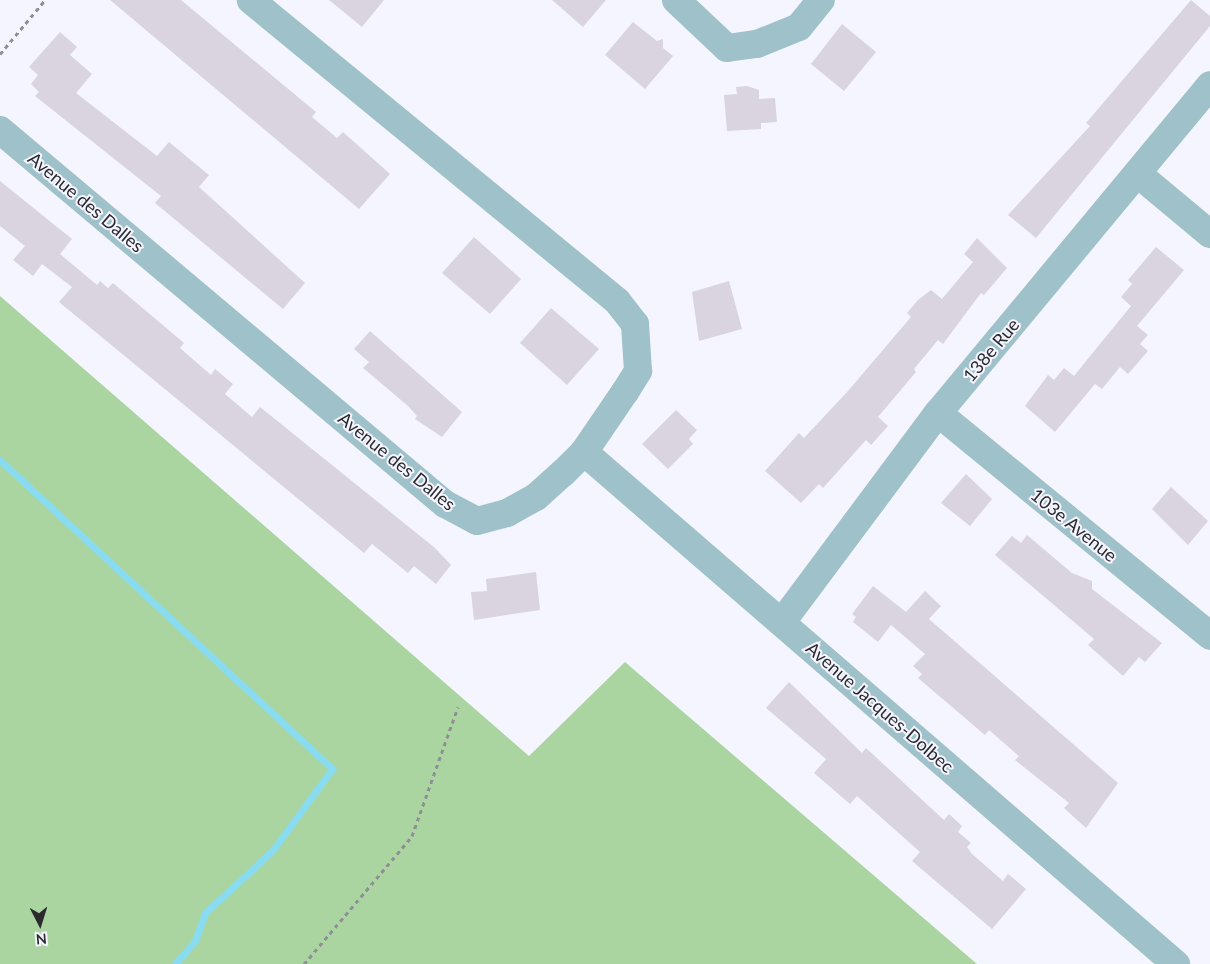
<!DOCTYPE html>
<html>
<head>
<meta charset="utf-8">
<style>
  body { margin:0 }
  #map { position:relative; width:1210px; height:964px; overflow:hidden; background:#f5f5ff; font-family:Lato,sans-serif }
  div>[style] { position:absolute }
  .forest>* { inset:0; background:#abd5a0 }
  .stream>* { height:7px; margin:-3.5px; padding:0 3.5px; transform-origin:3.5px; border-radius:3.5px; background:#89dcef }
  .building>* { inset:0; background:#d9d4df }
  .path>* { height:3px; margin-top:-1.5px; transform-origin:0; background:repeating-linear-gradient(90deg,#8f8f96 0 4px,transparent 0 8px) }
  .minor>* { height:28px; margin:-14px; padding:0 14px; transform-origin:14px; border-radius:14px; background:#9fc1c9 }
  span { translate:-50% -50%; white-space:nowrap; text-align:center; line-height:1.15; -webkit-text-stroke:4px #f5f5ff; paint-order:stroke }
  .street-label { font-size:18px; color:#2b2b2f }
  .north { position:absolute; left:15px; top:899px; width:50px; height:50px; -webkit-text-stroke:4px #f5f5ff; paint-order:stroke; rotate:175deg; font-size:14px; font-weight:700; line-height:20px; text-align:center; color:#2b2b2f }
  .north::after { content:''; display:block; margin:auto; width:18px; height:22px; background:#2b2b2f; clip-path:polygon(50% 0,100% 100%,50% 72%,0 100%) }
</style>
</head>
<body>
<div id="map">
  <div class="forest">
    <div style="clip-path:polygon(0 296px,529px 756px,625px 662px,977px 964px,0 964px)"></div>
  </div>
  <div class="stream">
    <div style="left:0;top:460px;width:454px;rotate:42.9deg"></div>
    <div style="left:332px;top:769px;width:100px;rotate:126.1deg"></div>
    <div style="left:273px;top:850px;width:93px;rotate:137.2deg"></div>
    <div style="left:205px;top:913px;width:30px;rotate:110deg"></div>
    <div style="left:195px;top:941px;width:30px;rotate:131deg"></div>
  </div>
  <div class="building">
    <div style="clip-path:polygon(110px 0,181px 0,316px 112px,312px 117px,337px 138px,343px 132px,390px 174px,359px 209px)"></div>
    <div style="clip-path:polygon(329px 0,384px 0,362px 27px)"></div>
    <div style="clip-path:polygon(552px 0,606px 0,583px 27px)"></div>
    <div style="clip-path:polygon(1191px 0,1210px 16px,1210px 26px,1036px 238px,1008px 215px,1090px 126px,1086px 123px)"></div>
    <div style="clip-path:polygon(633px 22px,657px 41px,663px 39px,663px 48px,673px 56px,645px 89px,605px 55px)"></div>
    <div style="clip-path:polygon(842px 24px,876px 52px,844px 91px,811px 64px)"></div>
    <div style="clip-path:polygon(60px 32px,77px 47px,70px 55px,92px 74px,76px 93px,157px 156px,169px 142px,209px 175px,199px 187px,305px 283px,283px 309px,155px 203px,161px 196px,35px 96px,39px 92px,31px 84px,38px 75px,29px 67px)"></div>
    <div style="clip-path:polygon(747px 86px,759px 90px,759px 99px,775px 98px,777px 122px,761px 123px,761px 129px,727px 131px,724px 95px,737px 94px,736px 87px)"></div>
    <div style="clip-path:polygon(0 181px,72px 239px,60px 254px,97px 285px,100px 281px,108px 288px,113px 283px,184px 343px,180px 348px,211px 375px,215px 369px,233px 384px,225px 394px,252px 417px,260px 407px,435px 548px,451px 565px,436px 584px,414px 566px,408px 573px,372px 544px,364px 553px,59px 302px,72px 287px,42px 264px,33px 276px,13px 260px,25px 246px,0 226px)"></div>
    <div style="clip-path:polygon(474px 237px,521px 279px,490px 314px,442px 273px)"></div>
    <div style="clip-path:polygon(977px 238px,1007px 268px,984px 295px,981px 293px,943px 344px,938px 340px,914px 369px,916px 372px,878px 417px,888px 426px,871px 445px,866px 440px,823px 488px,819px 484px,801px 503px,765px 471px,799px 433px,804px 438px,848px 391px,911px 317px,907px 313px,918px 300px,931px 290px,942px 299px,973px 262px,964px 254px)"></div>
    <div style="clip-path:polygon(1156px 247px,1184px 270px,1137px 326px,1148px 335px,1140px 344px,1148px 351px,1128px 374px,1120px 367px,1102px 389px,1095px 384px,1055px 432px,1025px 406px,1048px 375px,1054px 380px,1064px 368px,1074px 376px,1095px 350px,1131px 306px,1121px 297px,1132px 284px,1128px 280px)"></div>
    <div style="clip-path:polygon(729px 281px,742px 329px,699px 341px,692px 292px)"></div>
    <div style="clip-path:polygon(551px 308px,599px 349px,567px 385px,520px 343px)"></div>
    <div style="clip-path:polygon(370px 331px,462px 412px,442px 437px,415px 419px,417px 416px,408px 406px,363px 368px,369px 362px,354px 349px)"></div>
    <div style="clip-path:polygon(676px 410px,697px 430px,689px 439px,693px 444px,668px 469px,642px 444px)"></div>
    <div style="clip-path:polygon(966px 474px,992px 499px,970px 526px,941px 503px)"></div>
    <div style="clip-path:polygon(1171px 487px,1208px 521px,1188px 545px,1152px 509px)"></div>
    <div style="clip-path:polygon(1027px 535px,1072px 573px,1092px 581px,1092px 589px,1162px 643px,1145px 662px,1139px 657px,1123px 676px,1088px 645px,1094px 639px,995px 555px,1012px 536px,1021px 543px)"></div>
    <div style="clip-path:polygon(536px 572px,540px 610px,474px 620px,471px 592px,487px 591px,486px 579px)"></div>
    <div style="clip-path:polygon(873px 586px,906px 612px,925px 591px,941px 606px,929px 619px,1118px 783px,1086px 828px,1064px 808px,1069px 803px,1015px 760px,1019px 756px,989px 730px,985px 735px,918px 678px,922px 674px,913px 666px,925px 654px,891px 625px,878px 642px,853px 622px,856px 617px,852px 614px)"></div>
    <div style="clip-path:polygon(789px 682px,862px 753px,866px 748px,944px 820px,949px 814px,962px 826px,958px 832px,971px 843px,967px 847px,972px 854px,1003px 881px,1008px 874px,1026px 889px,992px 929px,912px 861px,920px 852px,857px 796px,850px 804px,814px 773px,826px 759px,766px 708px)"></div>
  </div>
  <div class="path">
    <div style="left:0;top:54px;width:70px;rotate:-50.2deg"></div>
    <div style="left:304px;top:964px;width:167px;rotate:-49.8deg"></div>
    <div style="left:412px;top:836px;width:137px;rotate:-70.4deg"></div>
  </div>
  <div class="minor">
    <div style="left:676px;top:0;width:70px;rotate:43.3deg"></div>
    <div style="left:727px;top:48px;width:30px;rotate:-8deg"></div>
    <div style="left:757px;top:44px;width:45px;rotate:-22deg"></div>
    <div style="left:799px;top:27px;width:35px;rotate:-51deg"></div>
    <div style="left:0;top:130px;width:581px;rotate:40.05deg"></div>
    <div style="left:445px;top:504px;width:36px;rotate:28deg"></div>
    <div style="left:477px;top:521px;width:31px;rotate:-15deg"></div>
    <div style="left:507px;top:513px;width:33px;rotate:-29deg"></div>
    <div style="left:536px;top:497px;width:36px;rotate:-42deg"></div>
    <div style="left:563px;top:473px;width:30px;rotate:-45deg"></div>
    <div style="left:584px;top:452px;width:73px;rotate:-55.7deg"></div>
    <div style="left:625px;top:392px;width:25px;rotate:-58deg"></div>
    <div style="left:638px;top:371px;width:47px;rotate:-93.7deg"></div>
    <div style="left:635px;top:324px;width:29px;rotate:-128deg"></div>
    <div style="left:617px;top:301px;width:474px;rotate:-140.6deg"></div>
    <div style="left:1138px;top:174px;width:94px;rotate:39.8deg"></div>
    <div style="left:938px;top:413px;width:352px;rotate:39.3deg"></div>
    <div style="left:584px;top:452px;width:783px;rotate:40.86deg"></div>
    <div style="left:782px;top:622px;width:261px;rotate:-53.3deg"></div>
    <div style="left:938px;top:413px;width:426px;rotate:-50.3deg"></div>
  </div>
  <div class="street-label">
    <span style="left:86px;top:202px;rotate:40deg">Avenue des Dalles</span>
    <span style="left:991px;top:350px;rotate:-50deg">138e Rue</span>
    <span style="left:397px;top:461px;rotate:39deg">Avenue des Dalles</span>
    <span style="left:1074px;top:525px;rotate:39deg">103e Avenue</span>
    <span style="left:880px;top:707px;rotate:41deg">Avenue Jacques-Dolbec</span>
  </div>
  <div class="north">N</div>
</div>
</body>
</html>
